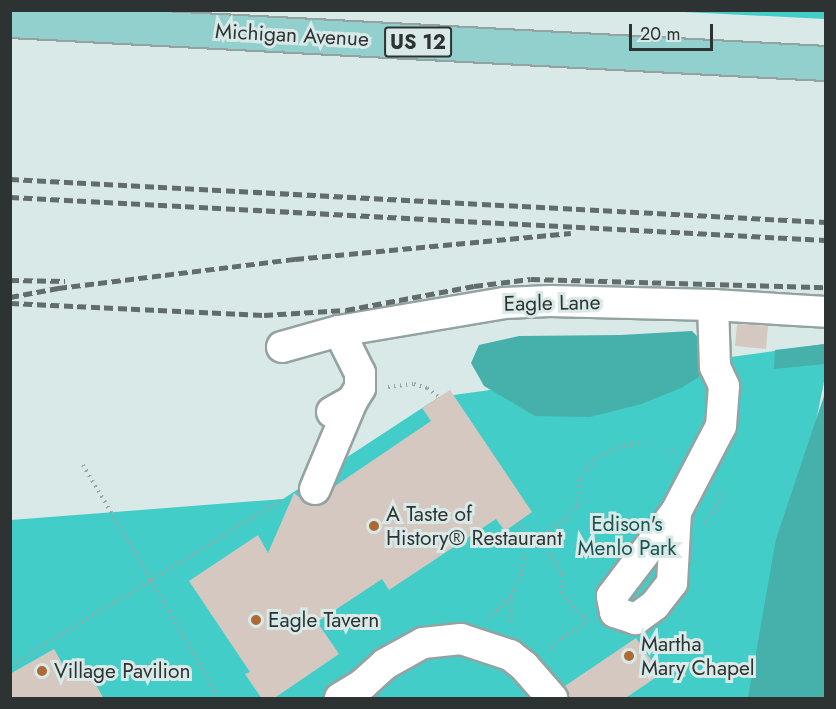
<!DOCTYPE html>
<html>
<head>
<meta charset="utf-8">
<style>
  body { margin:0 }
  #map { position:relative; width:836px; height:709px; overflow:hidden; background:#d9e9e7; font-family:Jost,sans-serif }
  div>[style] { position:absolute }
  .green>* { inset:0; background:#42cdc8 }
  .water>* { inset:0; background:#46b0ab }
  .building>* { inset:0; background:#d4c8c0 }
  .path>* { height:4px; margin-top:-2px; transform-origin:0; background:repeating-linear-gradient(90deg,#99a6a5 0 1.5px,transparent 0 6px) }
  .roads { filter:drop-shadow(2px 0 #94a3a2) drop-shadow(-2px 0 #94a3a2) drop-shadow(0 2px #94a3a2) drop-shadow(0 -2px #94a3a2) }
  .minor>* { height:30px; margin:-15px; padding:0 15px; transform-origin:15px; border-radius:15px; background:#fff }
  .major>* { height:33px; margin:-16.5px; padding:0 16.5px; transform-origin:16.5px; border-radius:16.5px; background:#91d0cd }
  .rail>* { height:4.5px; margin-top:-2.25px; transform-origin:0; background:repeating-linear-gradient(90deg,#636c6c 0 9px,transparent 0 13.5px) }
  .dots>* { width:16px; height:16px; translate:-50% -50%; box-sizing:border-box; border:3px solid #d9e9e7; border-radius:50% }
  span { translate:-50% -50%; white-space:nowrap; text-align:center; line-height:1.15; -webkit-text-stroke:6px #d9e9e7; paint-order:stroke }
  .shield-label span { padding:2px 4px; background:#d9e9e7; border:2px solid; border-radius:4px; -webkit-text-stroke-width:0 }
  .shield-label { font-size:20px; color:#2d3333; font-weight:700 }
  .street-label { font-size:21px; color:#2d3333 }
  .poi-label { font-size:21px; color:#2d3333 }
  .left { translate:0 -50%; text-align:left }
  .park-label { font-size:21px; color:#195553 }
  .frame { position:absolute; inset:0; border:12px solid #2d3333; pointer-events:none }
  .scale { position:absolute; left:629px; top:24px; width:84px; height:27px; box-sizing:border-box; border:3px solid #2d3333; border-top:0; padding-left:8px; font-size:18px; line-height:21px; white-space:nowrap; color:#2d3333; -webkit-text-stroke:4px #d9e9e7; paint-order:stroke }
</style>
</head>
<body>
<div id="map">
  <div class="green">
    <div style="clip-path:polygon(664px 11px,825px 11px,825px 19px)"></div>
    <div style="clip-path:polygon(825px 344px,825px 377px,760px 698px,11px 698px,11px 520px,283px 499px,439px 397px)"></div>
  </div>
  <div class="water">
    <div style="clip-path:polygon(692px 331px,701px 340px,699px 377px,681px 388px,641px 404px,590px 417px,535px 416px,484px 386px,471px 363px,479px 345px,519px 336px,620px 335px)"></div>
    <div style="clip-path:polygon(825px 344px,825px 698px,748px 698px,776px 539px,825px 393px,825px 364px,774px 369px,775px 350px)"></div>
  </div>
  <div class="building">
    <div style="clip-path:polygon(737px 324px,768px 326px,766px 349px,735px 346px)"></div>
    <div style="clip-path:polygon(450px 390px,532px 512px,505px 531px,496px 519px,389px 590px,382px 579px,317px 622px,339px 654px,273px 699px,262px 699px,245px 674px,250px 672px,189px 581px,258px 535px,268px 553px,294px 493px,309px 505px,325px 503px,335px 486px,431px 421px,422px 408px)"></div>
    <div style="clip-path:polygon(636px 638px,661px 674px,624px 699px,569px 699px,565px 686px)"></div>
    <div style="clip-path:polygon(54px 649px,70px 677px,86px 667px,104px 699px,10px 699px,10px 674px)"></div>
  </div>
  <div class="path">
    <div style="left:388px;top:387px;width:26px;rotate:-7deg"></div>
    <div style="left:414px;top:384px;width:14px;rotate:17deg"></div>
    <div style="left:427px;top:388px;width:15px;rotate:37deg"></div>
    <div style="left:83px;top:465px;width:134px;rotate:59.4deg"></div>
    <div style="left:151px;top:580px;width:155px;rotate:-31.5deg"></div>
    <div style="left:518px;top:523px;width:15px;rotate:53deg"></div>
    <div style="left:527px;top:535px;width:10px;rotate:11deg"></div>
    <div style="left:537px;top:537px;width:25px;rotate:53deg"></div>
    <div style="left:552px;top:557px;width:20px;rotate:60deg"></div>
    <div style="left:562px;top:574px;width:18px;rotate:93deg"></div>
    <div style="left:561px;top:592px;width:19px;rotate:51deg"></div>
    <div style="left:573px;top:607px;width:16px;rotate:38deg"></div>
    <div style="left:586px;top:617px;width:9px;rotate:103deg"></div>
    <div style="left:584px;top:626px;width:26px;rotate:152deg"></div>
    <div style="left:561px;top:638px;width:19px;rotate:133deg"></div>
    <div style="left:705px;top:523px;width:27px;rotate:-56deg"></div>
    <div style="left:720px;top:501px;width:8px;rotate:-90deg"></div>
    <div style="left:537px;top:537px;width:31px;rotate:-31deg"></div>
    <div style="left:564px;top:521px;width:21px;rotate:-49deg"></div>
    <div style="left:578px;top:505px;width:26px;rotate:-86deg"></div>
    <div style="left:580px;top:479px;width:22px;rotate:-54deg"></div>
    <div style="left:593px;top:461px;width:17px;rotate:-33deg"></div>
    <div style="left:607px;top:452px;width:25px;rotate:-18deg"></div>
    <div style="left:631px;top:444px;width:46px;rotate:8.8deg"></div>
    <div style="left:511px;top:597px;width:28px;rotate:88deg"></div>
    <div style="left:488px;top:619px;width:32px;rotate:-44deg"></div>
    <div style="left:511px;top:597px;width:27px;rotate:-66deg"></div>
    <div style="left:522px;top:572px;width:37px;rotate:-82deg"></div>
    <div style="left:10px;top:666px;width:165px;rotate:-31.4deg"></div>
    <div style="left:151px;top:580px;width:130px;rotate:60.1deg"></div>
    <div style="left:216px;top:693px;width:5px;rotate:90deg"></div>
  </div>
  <div class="roads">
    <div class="minor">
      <div style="left:282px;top:347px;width:59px;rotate:-15.7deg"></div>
      <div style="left:339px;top:331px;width:167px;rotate:-9.6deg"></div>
      <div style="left:504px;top:303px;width:46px;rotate:-2.5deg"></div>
      <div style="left:550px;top:301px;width:163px;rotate:1.4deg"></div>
      <div style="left:713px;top:305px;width:113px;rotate:3.5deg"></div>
      <div style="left:332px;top:412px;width:23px;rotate:-29deg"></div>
      <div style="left:352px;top:401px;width:15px;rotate:-58deg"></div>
      <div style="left:360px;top:388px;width:15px;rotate:-90deg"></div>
      <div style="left:360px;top:373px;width:47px;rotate:-116.6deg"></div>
      <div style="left:315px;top:489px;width:95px;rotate:-67.2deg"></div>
      <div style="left:676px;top:512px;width:71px;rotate:93.2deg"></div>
      <div style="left:672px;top:583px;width:28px;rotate:128deg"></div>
      <div style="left:655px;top:605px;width:24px;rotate:144deg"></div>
      <div style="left:636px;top:619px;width:22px;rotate:-162deg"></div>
      <div style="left:615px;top:612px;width:16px;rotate:-101deg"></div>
      <div style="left:612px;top:596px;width:106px;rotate:-52.7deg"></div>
      <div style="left:676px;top:512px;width:97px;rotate:-62.4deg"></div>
      <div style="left:721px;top:426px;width:40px;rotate:-85.7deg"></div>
      <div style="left:724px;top:386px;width:21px;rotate:-115deg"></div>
      <div style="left:715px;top:367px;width:62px;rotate:-91.8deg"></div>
      <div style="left:340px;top:698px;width:27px;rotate:-31deg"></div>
      <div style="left:363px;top:684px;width:30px;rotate:-42deg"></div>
      <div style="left:385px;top:664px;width:43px;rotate:-28.9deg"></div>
      <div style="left:423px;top:643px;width:38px;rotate:-6deg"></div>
      <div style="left:461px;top:639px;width:52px;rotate:18.1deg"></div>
      <div style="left:510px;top:655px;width:18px;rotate:38deg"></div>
      <div style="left:524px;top:666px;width:43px;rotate:48.8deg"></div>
    </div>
    <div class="major">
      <div style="left:10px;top:20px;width:817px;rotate:3.02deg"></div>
    </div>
  </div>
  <div class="rail">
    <div style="left:10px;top:179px;width:817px;rotate:3.02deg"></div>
    <div style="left:10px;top:197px;width:817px;rotate:3.02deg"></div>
    <div style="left:10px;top:280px;width:55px;rotate:1deg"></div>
    <div style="left:10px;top:297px;width:49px;rotate:-10.6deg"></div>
    <div style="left:58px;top:288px;width:239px;rotate:-7deg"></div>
    <div style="left:295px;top:259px;width:277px;rotate:-5.4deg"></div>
    <div style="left:10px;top:303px;width:254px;rotate:2.7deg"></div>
    <div style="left:264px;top:315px;width:82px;rotate:-3.5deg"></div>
    <div style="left:346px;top:310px;width:130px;rotate:-10.6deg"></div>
    <div style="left:474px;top:286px;width:57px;rotate:-7deg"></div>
    <div style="left:531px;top:279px;width:295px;rotate:1.6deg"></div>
  </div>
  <div class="dots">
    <div style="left:374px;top:526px;background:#ac6a36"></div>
    <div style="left:256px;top:620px;background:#ac6a36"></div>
    <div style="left:629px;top:656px;background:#ac6a36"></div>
    <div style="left:42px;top:671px;background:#ac6a36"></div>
  </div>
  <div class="shield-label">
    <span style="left:418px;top:42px">US 12</span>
  </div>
  <div class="street-label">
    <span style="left:292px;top:35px;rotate:3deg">Michigan Avenue</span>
    <span style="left:552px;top:303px;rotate:-1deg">Eagle Lane</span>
  </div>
  <div class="poi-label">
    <span class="left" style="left:386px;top:526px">A Taste of<br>History® Restaurant</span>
    <span class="left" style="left:268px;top:620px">Eagle Tavern</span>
    <span class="left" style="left:641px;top:656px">Martha<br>Mary Chapel</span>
    <span class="left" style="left:54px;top:671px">Village Pavilion</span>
  </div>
  <div class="park-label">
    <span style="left:627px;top:536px">Edison's<br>Menlo Park</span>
  </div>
  <div class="frame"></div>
  <div class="scale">20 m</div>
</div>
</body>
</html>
